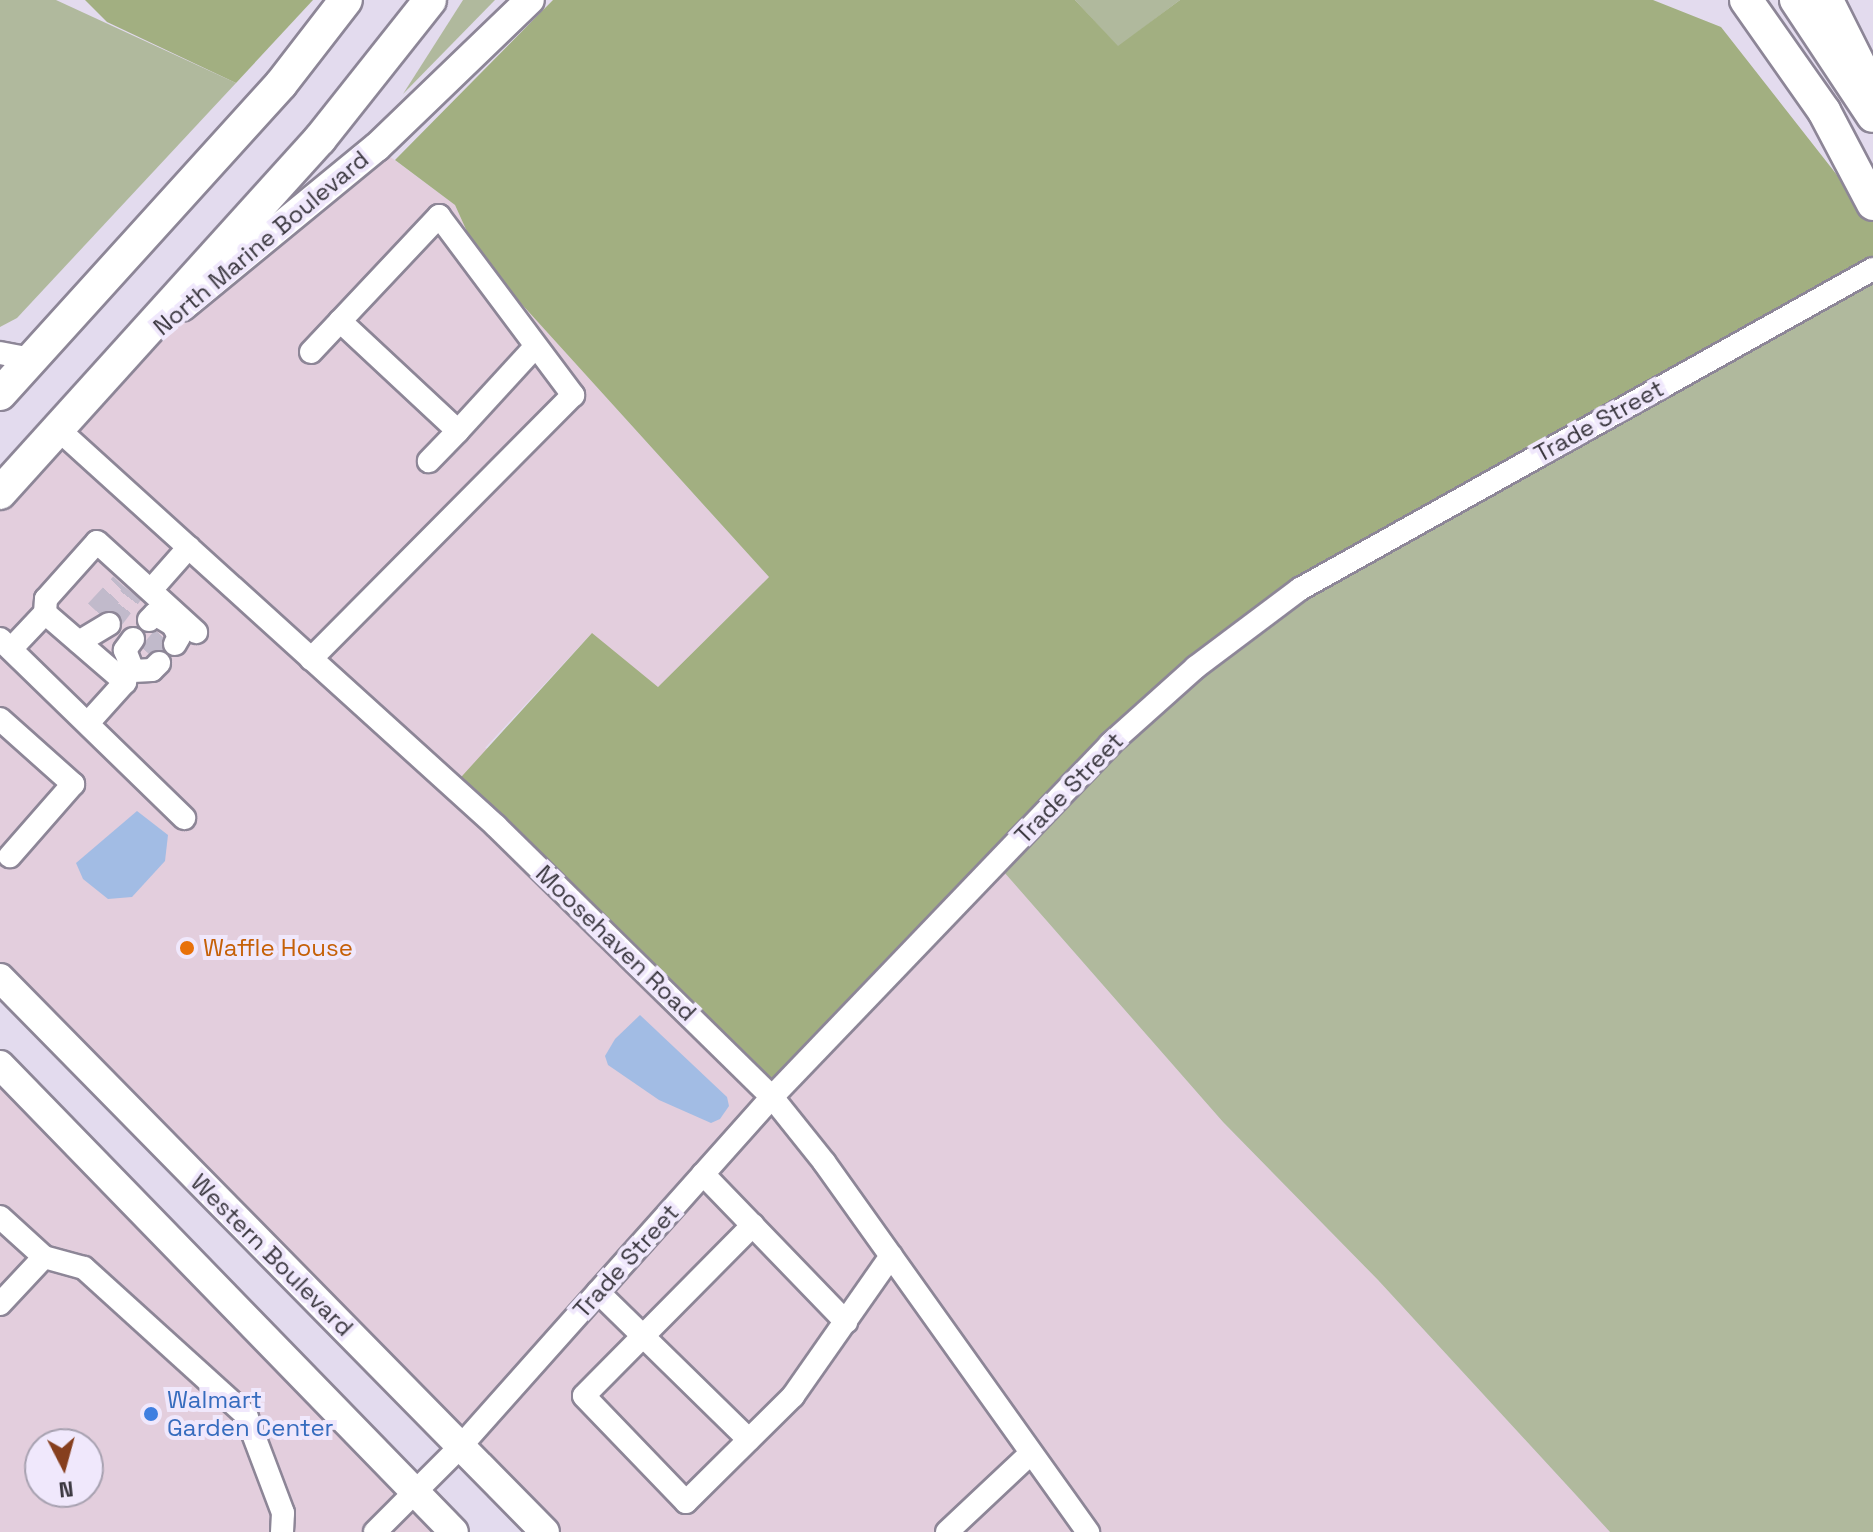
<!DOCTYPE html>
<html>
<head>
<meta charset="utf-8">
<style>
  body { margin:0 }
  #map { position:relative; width:1873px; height:1532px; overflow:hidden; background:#e3dbee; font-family:"Space Grotesk",sans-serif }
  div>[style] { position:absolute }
  .commercial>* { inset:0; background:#e3cedd }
  .green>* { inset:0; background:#b0b99d }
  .forest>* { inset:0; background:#a2af81 }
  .water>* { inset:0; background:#a2bce4 }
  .minor-tunnel>* { height:22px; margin-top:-11px; transform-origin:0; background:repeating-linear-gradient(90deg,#c1bacb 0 22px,transparent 0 33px) }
  .roads { filter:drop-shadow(2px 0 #8d8697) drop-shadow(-2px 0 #8d8697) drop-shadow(0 2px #8d8697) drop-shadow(0 -2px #8d8697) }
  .minor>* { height:22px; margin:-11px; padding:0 11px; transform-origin:11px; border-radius:11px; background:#fff }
  .major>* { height:28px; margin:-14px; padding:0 14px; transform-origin:14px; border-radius:14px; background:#fff }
  .highway>* { height:32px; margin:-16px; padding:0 16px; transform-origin:16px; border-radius:16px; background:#fff }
  .dots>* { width:22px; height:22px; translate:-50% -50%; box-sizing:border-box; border:4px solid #f0e8fc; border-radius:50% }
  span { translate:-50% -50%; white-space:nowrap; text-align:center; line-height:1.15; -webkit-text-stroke:8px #f0e8fc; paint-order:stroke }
  .street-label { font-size:24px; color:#3a373f }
  .food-label { font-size:24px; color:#c56008 }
  .left { translate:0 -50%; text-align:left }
  .shop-label { font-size:24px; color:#366cbe }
  .north { position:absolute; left:24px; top:1428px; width:80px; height:80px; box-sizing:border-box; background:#f0e8fc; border:2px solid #a7a1b0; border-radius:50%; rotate:174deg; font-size:22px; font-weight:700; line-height:32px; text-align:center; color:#3a373f }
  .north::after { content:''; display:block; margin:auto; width:28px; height:36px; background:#863f1e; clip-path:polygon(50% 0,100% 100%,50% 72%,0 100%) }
</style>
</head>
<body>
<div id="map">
  <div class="commercial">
    <div style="clip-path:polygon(377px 147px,455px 205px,478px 256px,769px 577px,658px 687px,591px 634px,485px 748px,996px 863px,1223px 1122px,1378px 1280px,1610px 1532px,545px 1532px,0 978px,0 493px,132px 349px)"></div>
    <div style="clip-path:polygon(evenodd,0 1065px,454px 1532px,0 1532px,0 1065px,40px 1444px,88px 1444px,88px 1492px,40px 1492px,40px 1444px)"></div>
  </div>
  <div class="green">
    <div style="clip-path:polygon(0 0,56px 0,236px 83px,17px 318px,0 327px)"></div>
    <div style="clip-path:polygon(463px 0,495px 0,403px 94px)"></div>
    <div style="clip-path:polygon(1075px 0,1180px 0,1118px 47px)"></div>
    <div style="clip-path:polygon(1873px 269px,1873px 1532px,1610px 1532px,1378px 1280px,1223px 1122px,996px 863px,1110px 744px,1300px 589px)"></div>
  </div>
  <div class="forest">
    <div style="clip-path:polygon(85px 0,313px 0,236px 83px,107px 22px)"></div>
    <div style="clip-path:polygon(553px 0,1075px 0,1118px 46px,1180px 0,1653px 0,1721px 27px,1873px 221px,1873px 269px,1565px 437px,1196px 667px,772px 1097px,453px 786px,592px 633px,658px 687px,769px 577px,478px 256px,455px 205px,395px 160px)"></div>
  </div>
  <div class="water">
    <div style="clip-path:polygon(137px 811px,168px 835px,165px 861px,132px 897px,108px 899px,83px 879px,76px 863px)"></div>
    <div style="clip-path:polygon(640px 1015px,727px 1097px,729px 1106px,720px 1119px,711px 1123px,659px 1100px,608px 1065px,605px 1056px,615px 1039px)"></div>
  </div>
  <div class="minor-tunnel">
    <div style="left:96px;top:611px;width:37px;rotate:-47deg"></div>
    <div style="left:109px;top:624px;width:39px;rotate:-53deg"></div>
    <div style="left:149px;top:654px;width:25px;rotate:-50deg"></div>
  </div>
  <div class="roads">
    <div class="minor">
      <div style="left:340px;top:321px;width:161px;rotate:43deg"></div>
      <div style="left:458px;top:431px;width:42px;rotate:134deg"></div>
      <div style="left:311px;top:352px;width:187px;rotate:-46.7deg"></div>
      <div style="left:439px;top:216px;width:224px;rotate:53.2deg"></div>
      <div style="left:573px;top:395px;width:372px;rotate:134.8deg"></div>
      <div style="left:0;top:353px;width:33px;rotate:11deg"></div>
      <div style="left:59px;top:430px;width:590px;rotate:42.18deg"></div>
      <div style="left:496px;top:826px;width:387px;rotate:44.5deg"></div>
      <div style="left:772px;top:1097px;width:83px;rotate:51.3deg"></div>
      <div style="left:824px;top:1162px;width:455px;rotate:54.5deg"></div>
      <div style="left:458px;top:431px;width:114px;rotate:-47.5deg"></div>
      <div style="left:151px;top:590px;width:57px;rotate:-48.5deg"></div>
      <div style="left:45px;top:613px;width:14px;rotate:-86deg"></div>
      <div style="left:46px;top:599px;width:76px;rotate:-48.2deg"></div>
      <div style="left:97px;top:542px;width:134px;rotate:42.3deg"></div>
      <div style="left:149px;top:620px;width:8px;rotate:-45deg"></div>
      <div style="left:155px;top:614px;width:21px;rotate:31deg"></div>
      <div style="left:173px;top:625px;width:13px;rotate:63deg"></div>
      <div style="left:179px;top:637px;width:8px;rotate:120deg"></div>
      <div style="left:0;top:639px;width:257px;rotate:44.2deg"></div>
      <div style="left:133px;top:639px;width:14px;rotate:126deg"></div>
      <div style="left:125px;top:650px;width:22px;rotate:69deg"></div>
      <div style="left:79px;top:642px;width:35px;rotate:-31deg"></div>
      <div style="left:11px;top:649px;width:50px;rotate:-46.6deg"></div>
      <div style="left:45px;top:613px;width:106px;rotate:40.8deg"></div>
      <div style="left:125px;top:682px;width:55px;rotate:132.1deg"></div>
      <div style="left:133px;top:671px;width:19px;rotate:-3deg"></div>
      <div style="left:152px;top:670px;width:10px;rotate:-45deg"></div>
      <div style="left:0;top:719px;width:98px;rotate:41.7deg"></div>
      <div style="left:73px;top:784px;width:96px;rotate:131.2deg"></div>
      <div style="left:703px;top:1174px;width:206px;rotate:46deg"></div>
      <div style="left:0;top:1217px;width:59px;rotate:42.3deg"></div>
      <div style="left:44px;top:1257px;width:41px;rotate:15.4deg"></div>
      <div style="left:84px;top:1268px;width:219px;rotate:42.2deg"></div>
      <div style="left:246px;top:1415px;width:105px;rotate:69.3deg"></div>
      <div style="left:283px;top:1513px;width:19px;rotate:93deg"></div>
      <div style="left:753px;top:1225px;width:240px;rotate:134.7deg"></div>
      <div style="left:584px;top:1396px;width:147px;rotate:46.1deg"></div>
      <div style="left:686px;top:1502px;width:151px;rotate:-44.7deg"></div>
      <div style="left:793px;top:1396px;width:171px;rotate:-55deg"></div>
      <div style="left:598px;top:1292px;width:211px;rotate:44.4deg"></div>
      <div style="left:0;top:1304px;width:64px;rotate:-46.9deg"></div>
      <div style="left:375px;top:1532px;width:120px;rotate:-45deg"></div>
      <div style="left:460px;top:1447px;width:469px;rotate:-48.3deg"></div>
      <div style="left:772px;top:1097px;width:489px;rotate:-46.2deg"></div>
      <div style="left:1110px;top:744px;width:115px;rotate:-41.8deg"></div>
      <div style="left:1196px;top:667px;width:130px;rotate:-36.9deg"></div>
      <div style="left:1300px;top:589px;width:656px;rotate:-29.18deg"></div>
      <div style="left:947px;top:1532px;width:115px;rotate:-43.2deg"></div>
    </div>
    <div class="major">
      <div style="left:1829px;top:0;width:98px;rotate:63.4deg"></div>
      <div style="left:182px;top:307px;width:252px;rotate:-39.4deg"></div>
      <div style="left:377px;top:147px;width:212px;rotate:-43.9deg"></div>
      <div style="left:0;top:978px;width:777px;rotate:45.47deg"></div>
      <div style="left:0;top:1065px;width:651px;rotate:45.81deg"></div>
    </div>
    <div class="highway">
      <div style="left:1746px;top:0;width:136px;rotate:54.9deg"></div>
      <div style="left:1824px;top:111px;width:105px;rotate:62.2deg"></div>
      <div style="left:1796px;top:0;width:139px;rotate:56.4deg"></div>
      <div style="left:0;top:394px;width:418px;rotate:-47.8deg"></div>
      <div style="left:281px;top:84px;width:106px;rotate:-52.3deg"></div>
      <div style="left:0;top:493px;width:477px;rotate:-47.9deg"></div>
      <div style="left:320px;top:139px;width:177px;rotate:-51.6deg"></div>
    </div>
  </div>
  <div class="dots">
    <div style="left:187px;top:948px;background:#e8710a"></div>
    <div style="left:151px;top:1414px;background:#3f7fe0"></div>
  </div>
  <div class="street-label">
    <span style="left:261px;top:243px;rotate:-40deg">North Marine Boulevard</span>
    <span style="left:1599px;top:421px;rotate:-29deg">Trade Street</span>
    <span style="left:1069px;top:788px;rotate:-46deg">Trade Street</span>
    <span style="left:616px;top:943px;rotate:44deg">Moosehaven Road</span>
    <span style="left:272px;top:1255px;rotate:45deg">Western Boulevard</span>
    <span style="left:626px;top:1261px;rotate:-48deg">Trade Street</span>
  </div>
  <div class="food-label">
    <span class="left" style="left:203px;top:948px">Waffle House</span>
  </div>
  <div class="shop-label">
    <span class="left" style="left:167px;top:1414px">Walmart<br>Garden Center</span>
  </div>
  <div class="north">N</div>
</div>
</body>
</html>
